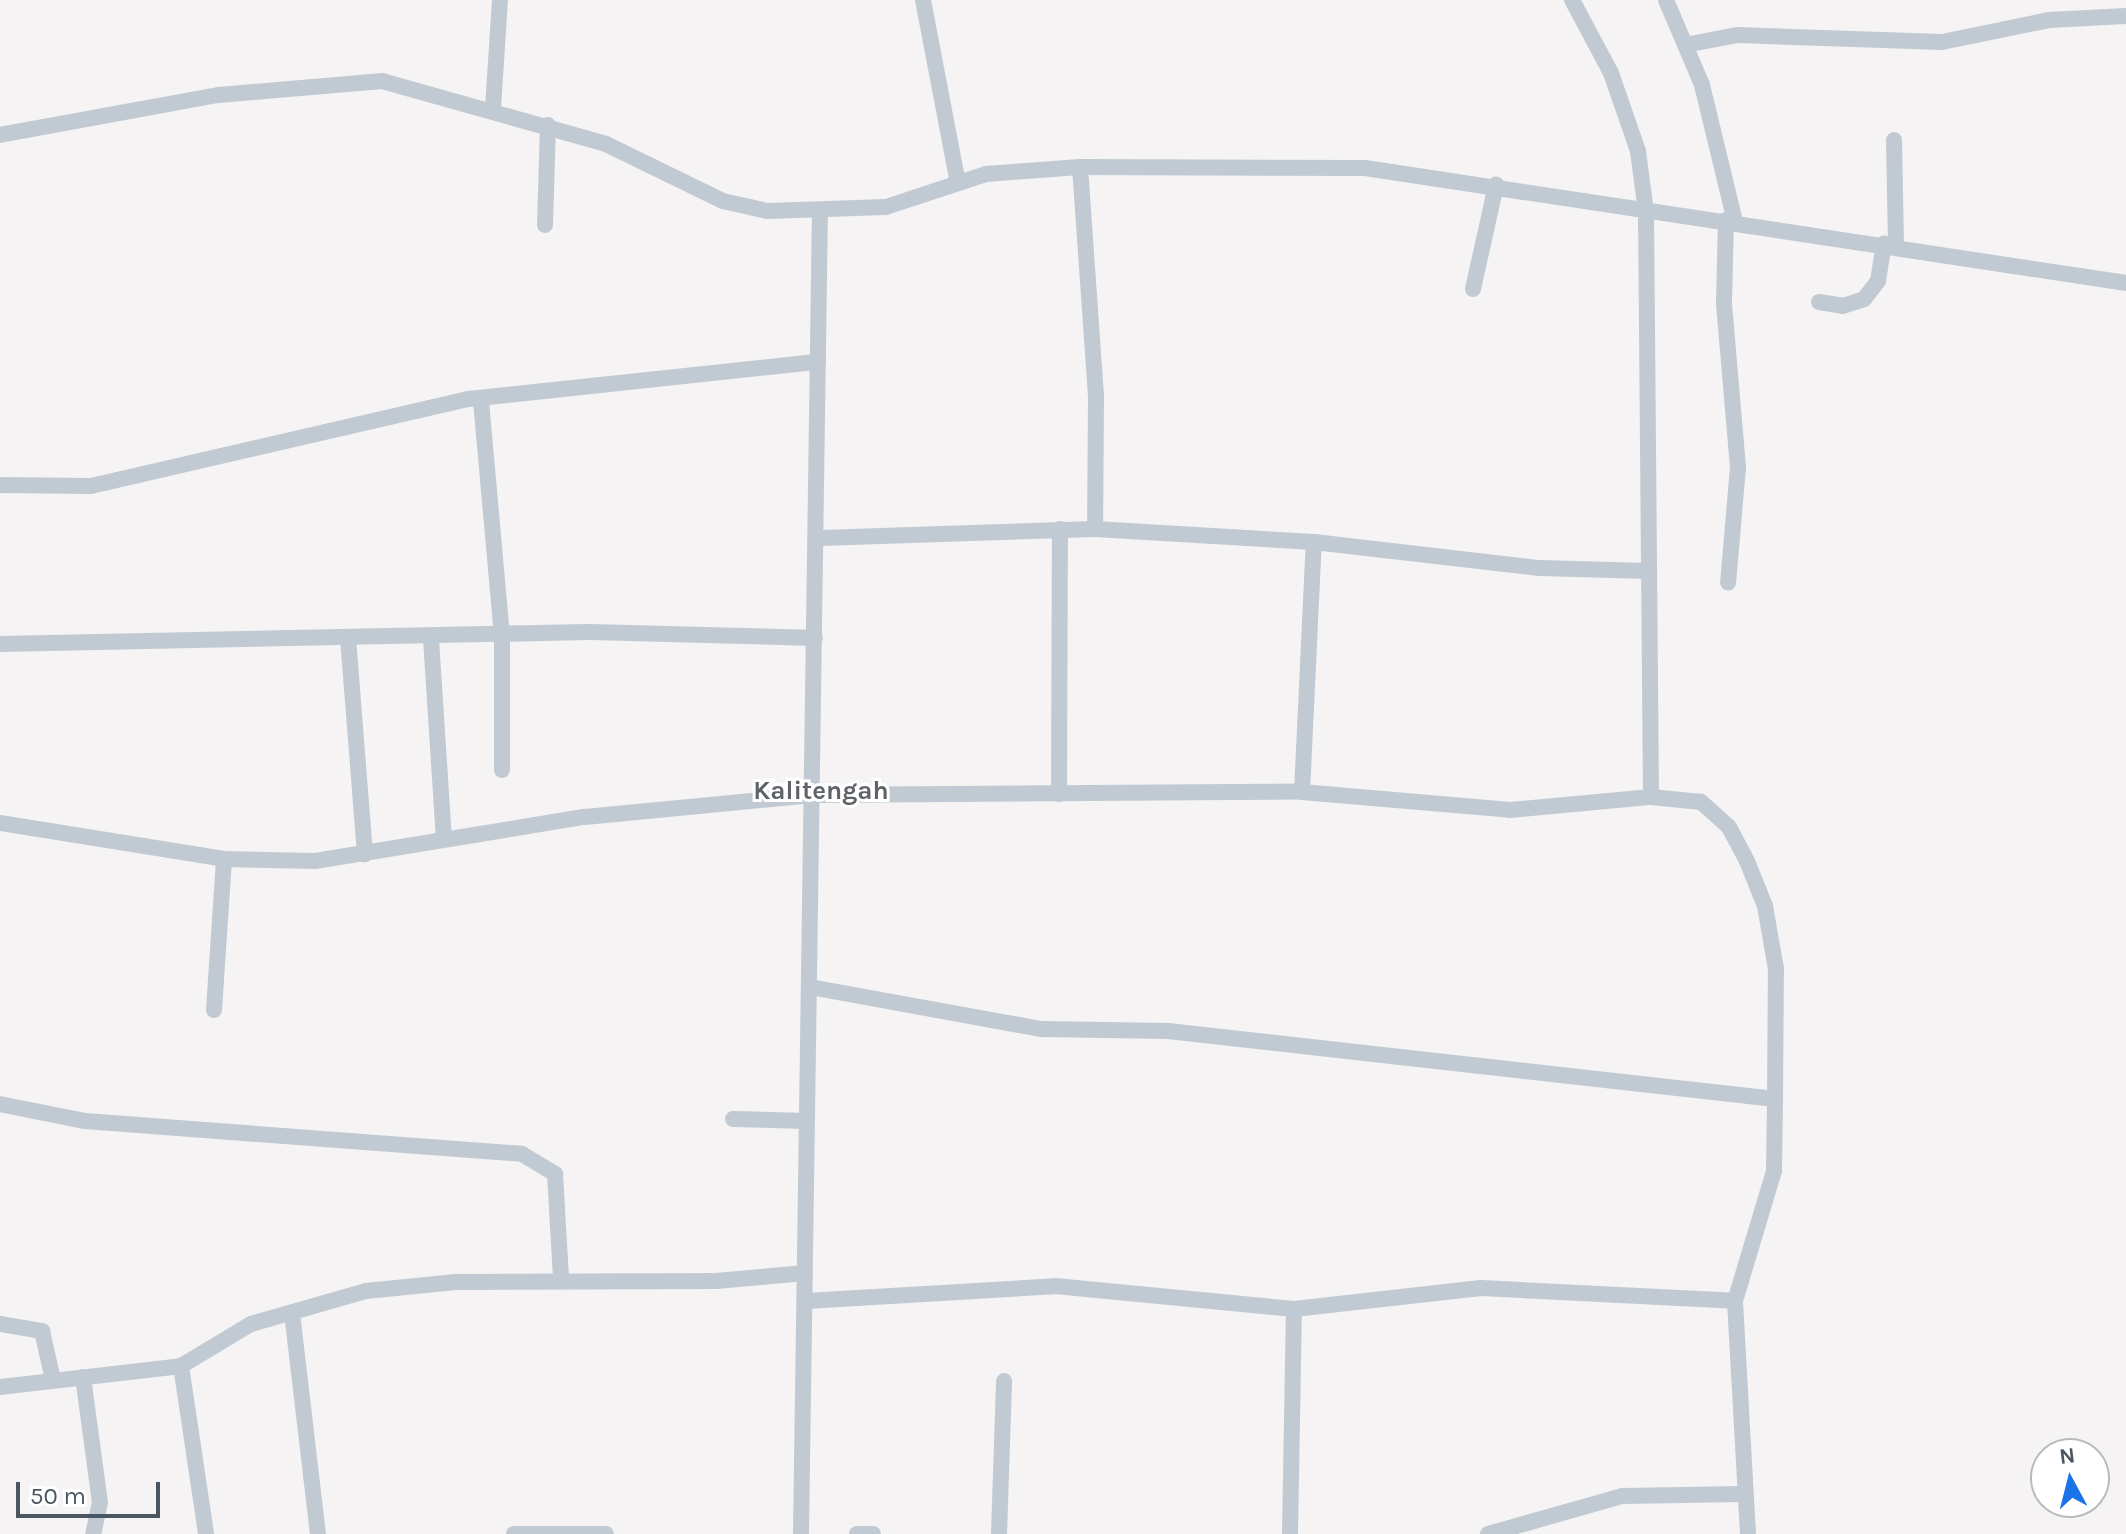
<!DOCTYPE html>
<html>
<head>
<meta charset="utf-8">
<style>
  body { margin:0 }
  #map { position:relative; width:2126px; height:1534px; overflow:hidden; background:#f5f3f3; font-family:Karla,sans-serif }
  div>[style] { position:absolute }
  .street>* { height:16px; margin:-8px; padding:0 8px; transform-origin:8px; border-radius:8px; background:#c1cad2 }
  span { translate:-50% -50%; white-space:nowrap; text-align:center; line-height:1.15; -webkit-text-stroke:6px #fff; paint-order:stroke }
  .quarter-label { font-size:26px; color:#5f6368; font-weight:700 }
  .north { position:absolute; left:2030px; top:1438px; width:80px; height:80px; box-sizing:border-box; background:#fff; border:2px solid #b7bbc0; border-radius:50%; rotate:353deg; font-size:22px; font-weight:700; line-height:32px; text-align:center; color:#4a5661 }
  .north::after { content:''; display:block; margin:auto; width:28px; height:36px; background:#1a73e8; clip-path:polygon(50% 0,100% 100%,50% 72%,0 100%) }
  .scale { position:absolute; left:16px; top:1482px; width:144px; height:36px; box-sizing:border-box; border:4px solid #4a5661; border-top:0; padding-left:10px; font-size:24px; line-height:28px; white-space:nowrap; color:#4a5661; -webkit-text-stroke:6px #fff; paint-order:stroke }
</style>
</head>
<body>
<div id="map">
  <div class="street">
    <div style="left:923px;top:0;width:186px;rotate:79.2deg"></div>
    <div style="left:1666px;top:0;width:92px;rotate:67deg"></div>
    <div style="left:1702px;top:85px;width:140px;rotate:76.4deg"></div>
    <div style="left:1685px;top:45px;width:54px;rotate:-10.7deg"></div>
    <div style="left:1738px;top:35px;width:204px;rotate:2deg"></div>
    <div style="left:1942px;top:42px;width:109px;rotate:-11.6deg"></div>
    <div style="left:2049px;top:20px;width:77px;rotate:-3deg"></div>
    <div style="left:493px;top:108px;width:108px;rotate:-86.3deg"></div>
    <div style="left:0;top:135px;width:223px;rotate:-10.4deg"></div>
    <div style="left:219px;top:95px;width:164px;rotate:-4.9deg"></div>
    <div style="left:382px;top:81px;width:233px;rotate:15.7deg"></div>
    <div style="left:606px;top:144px;width:130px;rotate:26deg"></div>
    <div style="left:723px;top:201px;width:45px;rotate:12.8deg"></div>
    <div style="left:767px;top:211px;width:119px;rotate:-1.9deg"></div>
    <div style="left:886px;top:207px;width:105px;rotate:-18.3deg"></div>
    <div style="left:986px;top:174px;width:94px;rotate:-4.3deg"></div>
    <div style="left:1080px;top:167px;width:285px;rotate:0.2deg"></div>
    <div style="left:1365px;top:168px;width:770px;rotate:8.59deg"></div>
    <div style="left:1894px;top:140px;width:105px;rotate:88.9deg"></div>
    <div style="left:1080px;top:167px;width:231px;rotate:86deg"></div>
    <div style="left:1096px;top:397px;width:132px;rotate:90.4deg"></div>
    <div style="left:1726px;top:220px;width:84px;rotate:91.4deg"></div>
    <div style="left:1724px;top:304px;width:164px;rotate:85.1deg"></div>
    <div style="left:1738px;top:467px;width:116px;rotate:94.9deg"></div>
    <div style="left:545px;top:225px;width:100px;rotate:-88.3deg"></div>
    <div style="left:1473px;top:289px;width:107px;rotate:-77.5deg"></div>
    <div style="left:1819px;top:302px;width:24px;rotate:9deg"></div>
    <div style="left:1843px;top:306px;width:22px;rotate:-18deg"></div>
    <div style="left:1864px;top:299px;width:23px;rotate:-52deg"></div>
    <div style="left:1878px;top:281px;width:38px;rotate:-81deg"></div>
    <div style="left:481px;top:401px;width:235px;rotate:84.9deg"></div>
    <div style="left:502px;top:635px;width:135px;rotate:90deg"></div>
    <div style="left:0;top:485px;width:91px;rotate:0.6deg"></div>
    <div style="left:91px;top:486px;width:388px;rotate:-13deg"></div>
    <div style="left:469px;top:399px;width:351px;rotate:-6.1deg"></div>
    <div style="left:820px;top:538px;width:275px;rotate:-1.9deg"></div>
    <div style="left:1095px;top:529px;width:219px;rotate:3.4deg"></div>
    <div style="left:1314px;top:542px;width:227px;rotate:6.6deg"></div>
    <div style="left:1540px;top:568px;width:108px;rotate:1.6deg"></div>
    <div style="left:348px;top:638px;width:217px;rotate:85.5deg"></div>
    <div style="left:431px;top:639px;width:201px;rotate:86.3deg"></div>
    <div style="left:0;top:644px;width:590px;rotate:-1.17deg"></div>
    <div style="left:590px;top:632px;width:225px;rotate:1.5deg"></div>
    <div style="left:1302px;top:792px;width:250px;rotate:-87.3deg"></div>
    <div style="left:1059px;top:794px;width:265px;rotate:-89.8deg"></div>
    <div style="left:0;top:823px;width:227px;rotate:9.1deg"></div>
    <div style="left:224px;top:859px;width:91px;rotate:1.3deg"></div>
    <div style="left:315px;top:861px;width:274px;rotate:-9.3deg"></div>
    <div style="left:585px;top:817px;width:231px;rotate:-5.5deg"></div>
    <div style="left:815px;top:795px;width:487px;rotate:-0.4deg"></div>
    <div style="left:1302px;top:792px;width:209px;rotate:4.9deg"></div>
    <div style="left:1510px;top:810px;width:142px;rotate:-5.3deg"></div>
    <div style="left:1651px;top:797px;width:585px;rotate:-90.49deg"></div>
    <div style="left:1646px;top:212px;width:62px;rotate:-97.5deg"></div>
    <div style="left:1638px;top:151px;width:83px;rotate:-109.1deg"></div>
    <div style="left:1611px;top:73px;width:83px;rotate:-118.1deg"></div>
    <div style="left:810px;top:987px;width:235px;rotate:10.3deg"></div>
    <div style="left:1041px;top:1029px;width:127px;rotate:0.9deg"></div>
    <div style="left:1168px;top:1031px;width:611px;rotate:6.39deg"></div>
    <div style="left:1775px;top:1099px;width:130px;rotate:-89.6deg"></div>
    <div style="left:1776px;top:969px;width:64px;rotate:-99.9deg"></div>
    <div style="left:1765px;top:906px;width:48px;rotate:-111.8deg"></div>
    <div style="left:1747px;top:861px;width:38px;rotate:-118deg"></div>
    <div style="left:1729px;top:827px;width:38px;rotate:-138deg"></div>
    <div style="left:1701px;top:802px;width:50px;rotate:-174.3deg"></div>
    <div style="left:214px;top:1010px;width:151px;rotate:-86.2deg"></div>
    <div style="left:0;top:1104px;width:87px;rotate:11.3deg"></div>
    <div style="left:85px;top:1121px;width:438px;rotate:4.3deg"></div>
    <div style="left:522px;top:1154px;width:39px;rotate:31deg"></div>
    <div style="left:555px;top:1174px;width:105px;rotate:86.7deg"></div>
    <div style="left:733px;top:1119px;width:72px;rotate:1.6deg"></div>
    <div style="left:806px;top:1301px;width:249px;rotate:-3.4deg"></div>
    <div style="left:1055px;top:1286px;width:240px;rotate:5.5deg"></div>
    <div style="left:1294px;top:1309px;width:188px;rotate:-6.4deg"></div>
    <div style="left:1481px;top:1288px;width:254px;rotate:2.9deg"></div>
    <div style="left:292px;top:1313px;width:223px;rotate:83.3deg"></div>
    <div style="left:0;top:1324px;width:43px;rotate:9.5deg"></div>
    <div style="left:42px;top:1331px;width:50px;rotate:77.3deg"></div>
    <div style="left:181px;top:1366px;width:170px;rotate:81.5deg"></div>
    <div style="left:83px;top:1377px;width:126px;rotate:82.3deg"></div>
    <div style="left:100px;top:1502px;width:33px;rotate:102deg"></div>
    <div style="left:0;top:1387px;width:182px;rotate:-6.6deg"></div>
    <div style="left:181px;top:1366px;width:82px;rotate:-31deg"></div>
    <div style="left:251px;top:1324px;width:120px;rotate:-16deg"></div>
    <div style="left:366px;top:1291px;width:90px;rotate:-5.7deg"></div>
    <div style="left:456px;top:1282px;width:260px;rotate:-0.2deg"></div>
    <div style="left:716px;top:1281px;width:89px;rotate:-5.1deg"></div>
    <div style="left:514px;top:1534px;width:92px"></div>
    <div style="left:801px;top:1534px;width:1321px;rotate:-89.18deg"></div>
    <div style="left:857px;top:1534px;width:16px"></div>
    <div style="left:999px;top:1534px;width:153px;rotate:-88.1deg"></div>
    <div style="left:1290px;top:1534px;width:225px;rotate:-89deg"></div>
    <div style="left:1488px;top:1534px;width:139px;rotate:-15.8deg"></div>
    <div style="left:1622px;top:1496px;width:121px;rotate:-0.9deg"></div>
    <div style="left:1748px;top:1534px;width:233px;rotate:-93.2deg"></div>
    <div style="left:1735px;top:1301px;width:136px;rotate:-73.3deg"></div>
    <div style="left:1774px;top:1171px;width:72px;rotate:-89.2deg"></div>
  </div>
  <div class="quarter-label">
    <span style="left:821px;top:791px">Kalitengah</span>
  </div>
  <div class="north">N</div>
  <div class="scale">50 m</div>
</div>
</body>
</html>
